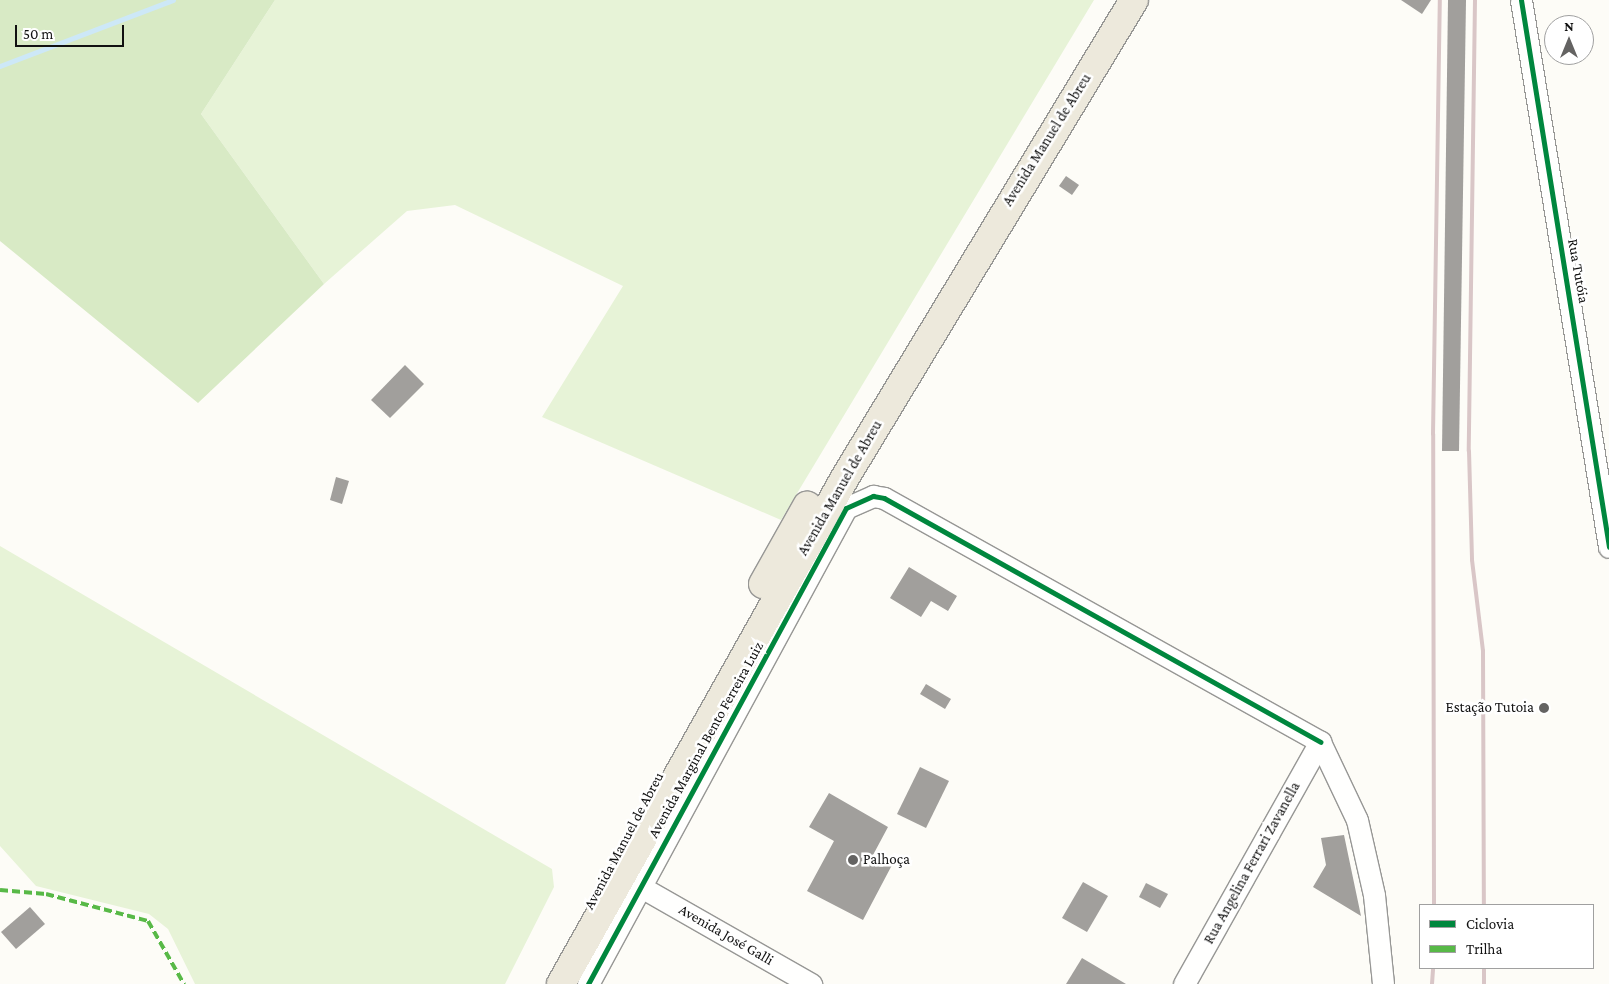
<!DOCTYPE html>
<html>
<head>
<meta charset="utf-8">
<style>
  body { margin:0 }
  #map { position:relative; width:1609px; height:984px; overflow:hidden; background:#fdfcf7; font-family:"Crimson Pro",serif }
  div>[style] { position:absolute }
  .green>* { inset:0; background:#e7f3d7 }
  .forest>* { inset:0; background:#d8eac5 }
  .stream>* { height:4.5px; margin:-2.25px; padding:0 2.25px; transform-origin:2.25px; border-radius:2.25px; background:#cde8f7 }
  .building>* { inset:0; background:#a19f9c }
  .roads { filter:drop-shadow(1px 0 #979795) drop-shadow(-1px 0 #979795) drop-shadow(0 1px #979795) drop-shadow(0 -1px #979795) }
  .minor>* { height:21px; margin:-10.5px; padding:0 10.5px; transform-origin:10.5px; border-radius:10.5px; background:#fffffe }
  .major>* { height:28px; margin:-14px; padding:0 14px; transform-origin:14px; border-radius:14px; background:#ede9dc }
  .rail>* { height:4px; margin:-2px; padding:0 2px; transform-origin:2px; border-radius:2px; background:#d9c6c7 }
  .quiet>* { height:4px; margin-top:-2px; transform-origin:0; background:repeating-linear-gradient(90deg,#58b947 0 8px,transparent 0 12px) }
  .cycleway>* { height:5px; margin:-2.5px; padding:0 2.5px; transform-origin:2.5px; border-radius:2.5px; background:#00873e }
  .dots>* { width:14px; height:14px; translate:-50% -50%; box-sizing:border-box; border:2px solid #fff; border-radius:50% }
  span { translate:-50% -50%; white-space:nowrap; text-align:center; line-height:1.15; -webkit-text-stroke:5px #fff; paint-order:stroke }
  .street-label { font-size:15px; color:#111 }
  .poi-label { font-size:15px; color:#111 }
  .right { translate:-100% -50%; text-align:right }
  .left { translate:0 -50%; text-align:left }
  .legend { position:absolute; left:1419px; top:904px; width:175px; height:65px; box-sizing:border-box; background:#fff; border:1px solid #a0a0a0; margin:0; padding:6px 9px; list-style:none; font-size:15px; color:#111 }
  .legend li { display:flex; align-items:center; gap:10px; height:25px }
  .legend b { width:25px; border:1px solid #a0a0a0 }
  .north { position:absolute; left:1544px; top:15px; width:50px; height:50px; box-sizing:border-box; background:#fff; border:1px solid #a0a0a0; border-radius:50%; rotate:0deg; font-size:14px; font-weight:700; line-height:20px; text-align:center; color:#111 }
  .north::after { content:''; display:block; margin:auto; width:18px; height:22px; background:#646362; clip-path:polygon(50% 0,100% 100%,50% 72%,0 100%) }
  .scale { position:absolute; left:15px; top:25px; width:109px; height:22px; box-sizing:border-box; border:2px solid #111; border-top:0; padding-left:6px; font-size:15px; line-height:18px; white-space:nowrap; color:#111; -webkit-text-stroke:4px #fff; paint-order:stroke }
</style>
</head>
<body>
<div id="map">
  <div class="green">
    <div style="clip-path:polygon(275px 0,1094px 0,781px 520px,542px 417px,623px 286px,455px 205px,407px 211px,324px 284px,201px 114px)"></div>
    <div style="clip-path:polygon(0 546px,552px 869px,554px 887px,505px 984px,195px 984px,168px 929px,149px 914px,36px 886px,0 846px)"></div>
  </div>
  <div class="forest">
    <div style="clip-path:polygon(0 0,275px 0,201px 114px,324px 284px,198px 403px,0 241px)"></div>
  </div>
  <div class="stream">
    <div style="left:0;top:66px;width:185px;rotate:-20.9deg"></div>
  </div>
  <div class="building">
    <div style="clip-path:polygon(1401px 0,1431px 0,1422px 14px)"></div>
    <div style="clip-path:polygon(1448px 0,1466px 0,1459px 451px,1442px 451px)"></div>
    <div style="clip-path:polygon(1066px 176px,1079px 185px,1072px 195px,1059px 186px)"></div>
    <div style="clip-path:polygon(405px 365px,424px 384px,390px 418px,371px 400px)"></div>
    <div style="clip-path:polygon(336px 477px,349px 481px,342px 504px,330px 500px)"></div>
    <div style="clip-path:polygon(909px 567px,957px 596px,948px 611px,931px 601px,921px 617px,890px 598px)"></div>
    <div style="clip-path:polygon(926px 684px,951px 699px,945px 709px,920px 694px)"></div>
    <div style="clip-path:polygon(920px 767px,949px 781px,926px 828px,897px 814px)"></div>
    <div style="clip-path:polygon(829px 793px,888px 827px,873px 855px,892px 865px,863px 920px,807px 891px,834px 841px,809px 827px)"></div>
    <div style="clip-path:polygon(1344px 835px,1361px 916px,1313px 887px,1326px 865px,1321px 838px)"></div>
    <div style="clip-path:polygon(1083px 882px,1108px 896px,1087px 932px,1062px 918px)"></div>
    <div style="clip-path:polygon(1146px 883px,1168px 894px,1160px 908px,1139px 897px)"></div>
    <div style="clip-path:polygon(30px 907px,45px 924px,16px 949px,1px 932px)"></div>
    <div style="clip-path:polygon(1082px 958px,1126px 984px,1066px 984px)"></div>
  </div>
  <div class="roads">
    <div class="minor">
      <div style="left:1521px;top:0;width:554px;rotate:80.86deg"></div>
      <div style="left:1320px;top:742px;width:86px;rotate:64.6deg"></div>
      <div style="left:1357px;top:820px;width:77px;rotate:77.2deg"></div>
      <div style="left:1374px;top:895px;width:89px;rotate:84.2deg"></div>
      <div style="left:641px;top:887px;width:196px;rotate:29.7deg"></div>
      <div style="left:588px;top:984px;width:541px;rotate:-61.54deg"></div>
      <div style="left:846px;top:508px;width:30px;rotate:-24deg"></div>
      <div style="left:873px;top:496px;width:11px;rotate:10deg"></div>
      <div style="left:884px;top:498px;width:500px;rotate:29.2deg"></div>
      <div style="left:1184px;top:984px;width:278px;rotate:-60.7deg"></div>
    </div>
    <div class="major">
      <div style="left:763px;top:584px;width:90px;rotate:-60.6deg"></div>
      <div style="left:561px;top:984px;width:582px;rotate:-60.71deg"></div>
      <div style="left:846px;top:476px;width:556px;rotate:-58.82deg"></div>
    </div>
  </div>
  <div class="rail">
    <div style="left:1475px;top:0;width:451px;rotate:90.8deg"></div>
    <div style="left:1469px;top:451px;width:109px;rotate:88.4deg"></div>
    <div style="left:1472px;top:560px;width:92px;rotate:83.1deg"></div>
    <div style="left:1483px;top:651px;width:254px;rotate:89.8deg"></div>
    <div style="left:1434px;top:905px;width:471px;rotate:-90.1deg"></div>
    <div style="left:1433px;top:434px;width:434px;rotate:-89.1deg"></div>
    <div style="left:1484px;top:968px;width:16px;rotate:90deg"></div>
    <div style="left:1432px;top:984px;width:16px;rotate:-86deg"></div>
  </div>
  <div class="quiet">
    <div style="left:0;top:890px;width:46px;rotate:5deg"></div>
    <div style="left:46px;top:894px;width:106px;rotate:14.8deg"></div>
    <div style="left:148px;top:921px;width:73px;rotate:60.3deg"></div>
  </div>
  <div class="cycleway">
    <div style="left:1521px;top:0;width:554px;rotate:80.86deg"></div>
    <div style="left:588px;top:984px;width:541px;rotate:-61.54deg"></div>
    <div style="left:846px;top:508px;width:30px;rotate:-24deg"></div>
    <div style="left:873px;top:496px;width:11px;rotate:10deg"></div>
    <div style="left:884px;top:498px;width:500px;rotate:29.2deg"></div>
  </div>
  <div class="dots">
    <div style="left:1544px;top:708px;background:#646362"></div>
    <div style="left:853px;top:860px;background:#646362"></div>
  </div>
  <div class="street-label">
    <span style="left:1047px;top:140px;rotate:-58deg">Avenida Manuel de Abreu</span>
    <span style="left:1578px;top:271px;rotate:80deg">Rua Tutóia</span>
    <span style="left:840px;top:488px;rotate:-60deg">Avenida Manuel de Abreu</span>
    <span style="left:706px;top:740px;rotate:-61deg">Avenida Marginal Bento Ferreira Luiz</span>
    <span style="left:624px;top:841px;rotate:-62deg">Avenida Manuel de Abreu</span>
    <span style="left:1252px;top:863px;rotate:-61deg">Rua Angelina Ferrari Zavanella</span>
    <span style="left:726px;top:935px;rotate:30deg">Avenida José Galli</span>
  </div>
  <div class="poi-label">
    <span class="right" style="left:1534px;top:708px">Estação Tutoia</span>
    <span class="left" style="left:863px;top:860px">Palhoça</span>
  </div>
  <ul class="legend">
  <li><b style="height:6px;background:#00873e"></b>Ciclovia</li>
  <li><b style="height:6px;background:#58b947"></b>Trilha</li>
  </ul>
  <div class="north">N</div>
  <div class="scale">50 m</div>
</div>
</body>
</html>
